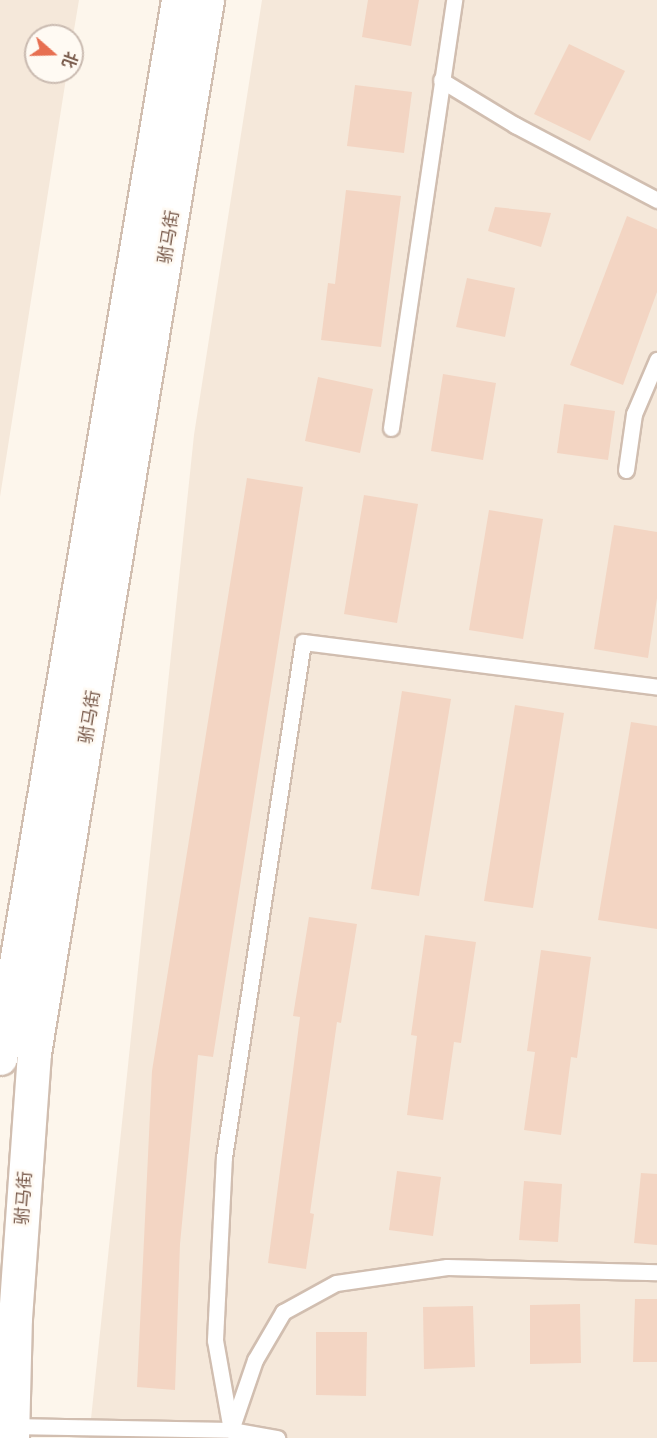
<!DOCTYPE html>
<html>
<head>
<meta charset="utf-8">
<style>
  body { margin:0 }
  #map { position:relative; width:657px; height:1438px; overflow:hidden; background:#fdf6ec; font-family:Helvetica,"Noto Sans SC",sans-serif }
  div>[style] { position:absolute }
  .residential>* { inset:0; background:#f5e8da }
  .building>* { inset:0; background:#f3d5c3 }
  .roads { filter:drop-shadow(2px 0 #d1beb0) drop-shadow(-2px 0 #d1beb0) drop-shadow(0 2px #d1beb0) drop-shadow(0 -2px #d1beb0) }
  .lane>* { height:15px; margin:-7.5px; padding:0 7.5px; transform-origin:7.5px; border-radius:7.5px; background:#fff }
  .secondary>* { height:33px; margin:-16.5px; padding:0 16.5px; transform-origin:16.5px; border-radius:16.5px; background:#fff }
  span { translate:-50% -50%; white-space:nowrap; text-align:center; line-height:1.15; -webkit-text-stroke:5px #fffaf3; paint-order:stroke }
  .street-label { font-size:18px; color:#7a5c4d }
  .north { position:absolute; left:24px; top:24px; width:60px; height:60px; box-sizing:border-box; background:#fffaf3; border:2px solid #cabbb1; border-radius:50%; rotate:110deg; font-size:16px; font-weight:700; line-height:24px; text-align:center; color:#7a5c4d }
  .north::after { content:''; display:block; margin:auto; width:21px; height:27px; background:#e76f51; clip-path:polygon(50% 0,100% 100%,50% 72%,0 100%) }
</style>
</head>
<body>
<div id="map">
  <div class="residential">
    <div style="clip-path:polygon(0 0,79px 0,72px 42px,72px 36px,36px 36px,36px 72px,67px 72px,0 497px)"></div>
    <div style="clip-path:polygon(262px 0,657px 0,657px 1438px,89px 1438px,194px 435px)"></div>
  </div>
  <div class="building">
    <div style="clip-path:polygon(368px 0,419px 0,411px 46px,362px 37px)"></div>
    <div style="clip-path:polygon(569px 44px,625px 71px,590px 141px,534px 114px)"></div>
    <div style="clip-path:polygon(355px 85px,412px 92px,404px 153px,347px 146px)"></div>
    <div style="clip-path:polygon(346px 190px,401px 196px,381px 347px,321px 340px,328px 283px,335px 284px)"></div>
    <div style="clip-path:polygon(495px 207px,551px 213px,541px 247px,488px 231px)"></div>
    <div style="clip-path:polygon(627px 216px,657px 229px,657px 292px,623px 385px,570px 365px)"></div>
    <div style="clip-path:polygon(467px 278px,515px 288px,505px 337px,456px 327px)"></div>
    <div style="clip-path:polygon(443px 374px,496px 383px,483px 460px,431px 451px)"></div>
    <div style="clip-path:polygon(318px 377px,373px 389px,360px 453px,305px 441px)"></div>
    <div style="clip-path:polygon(564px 404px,615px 411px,608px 460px,557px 453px)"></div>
    <div style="clip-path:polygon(247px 478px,303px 487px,213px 1057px,198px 1055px,180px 1244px,175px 1390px,137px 1387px,152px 1071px)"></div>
    <div style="clip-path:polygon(364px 495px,418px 504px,397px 623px,344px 614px)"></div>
    <div style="clip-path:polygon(489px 510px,543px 519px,523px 639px,469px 630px)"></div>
    <div style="clip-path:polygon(614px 525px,657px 532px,657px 598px,648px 658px,594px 649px)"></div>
    <div style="clip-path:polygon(402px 691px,451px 699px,419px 896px,371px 889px)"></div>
    <div style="clip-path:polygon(515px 705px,564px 713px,533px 908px,484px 901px)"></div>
    <div style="clip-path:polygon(631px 722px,657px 726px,657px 929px,598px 920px)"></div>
    <div style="clip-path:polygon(309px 917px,357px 924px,341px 1023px,337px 1022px,310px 1213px,314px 1214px,306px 1269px,268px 1263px,300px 1017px,293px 1016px)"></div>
    <div style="clip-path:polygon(425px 935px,476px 942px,461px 1043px,454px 1042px,443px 1120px,407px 1115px,417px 1036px,411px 1035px)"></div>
    <div style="clip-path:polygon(541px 950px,591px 957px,577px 1058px,571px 1057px,561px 1135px,524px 1130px,535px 1052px,527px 1051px)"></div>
    <div style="clip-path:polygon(397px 1171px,441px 1177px,433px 1236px,389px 1230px)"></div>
    <div style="clip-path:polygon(641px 1173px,657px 1174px,657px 1245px,634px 1243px)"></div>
    <div style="clip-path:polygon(524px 1181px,562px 1184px,558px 1242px,519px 1240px)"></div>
    <div style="clip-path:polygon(635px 1299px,657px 1299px,657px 1362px,633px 1362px)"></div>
    <div style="clip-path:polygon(580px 1304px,581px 1363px,530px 1364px,530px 1305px)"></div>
    <div style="clip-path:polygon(473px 1306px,475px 1367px,424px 1369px,423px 1307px)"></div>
    <div style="clip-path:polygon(316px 1332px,367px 1332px,366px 1396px,316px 1395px)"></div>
  </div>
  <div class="roads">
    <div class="lane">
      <div style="left:441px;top:80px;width:87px;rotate:31.3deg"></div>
      <div style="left:515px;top:125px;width:161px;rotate:27.8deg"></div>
      <div style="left:391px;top:428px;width:433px;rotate:-81.6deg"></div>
      <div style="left:626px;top:470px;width:57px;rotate:-81.9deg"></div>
      <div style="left:634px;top:414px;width:59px;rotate:-66.9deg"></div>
      <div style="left:9px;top:1426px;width:222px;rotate:1deg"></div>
      <div style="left:231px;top:1430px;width:47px;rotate:9.9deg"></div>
      <div style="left:232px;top:1427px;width:71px;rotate:-71.1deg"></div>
      <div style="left:255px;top:1360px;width:56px;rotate:-59.7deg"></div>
      <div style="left:283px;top:1312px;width:60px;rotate:-28.7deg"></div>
      <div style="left:336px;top:1283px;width:112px;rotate:-8.2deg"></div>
      <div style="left:447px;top:1267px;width:210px;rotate:1.4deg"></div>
      <div style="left:231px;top:1430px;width:91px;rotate:-100.1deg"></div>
      <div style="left:215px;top:1340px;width:183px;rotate:-87.2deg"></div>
      <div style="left:224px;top:1157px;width:521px;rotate:-81.28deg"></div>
      <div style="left:303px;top:642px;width:357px;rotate:7.2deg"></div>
    </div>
    <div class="secondary">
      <div style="left:0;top:1058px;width:1073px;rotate:-80.45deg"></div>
      <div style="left:12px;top:1438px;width:120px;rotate:-88.6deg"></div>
      <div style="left:15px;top:1318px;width:266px;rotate:-85.9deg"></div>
      <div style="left:34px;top:1053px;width:1067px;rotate:-80.67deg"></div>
    </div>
  </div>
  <div class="street-label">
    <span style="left:169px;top:237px;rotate:-81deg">驸马街</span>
    <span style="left:90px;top:717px;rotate:-81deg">驸马街</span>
    <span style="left:24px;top:1198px;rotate:-86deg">驸马街</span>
  </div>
  <div class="north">北</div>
</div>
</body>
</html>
